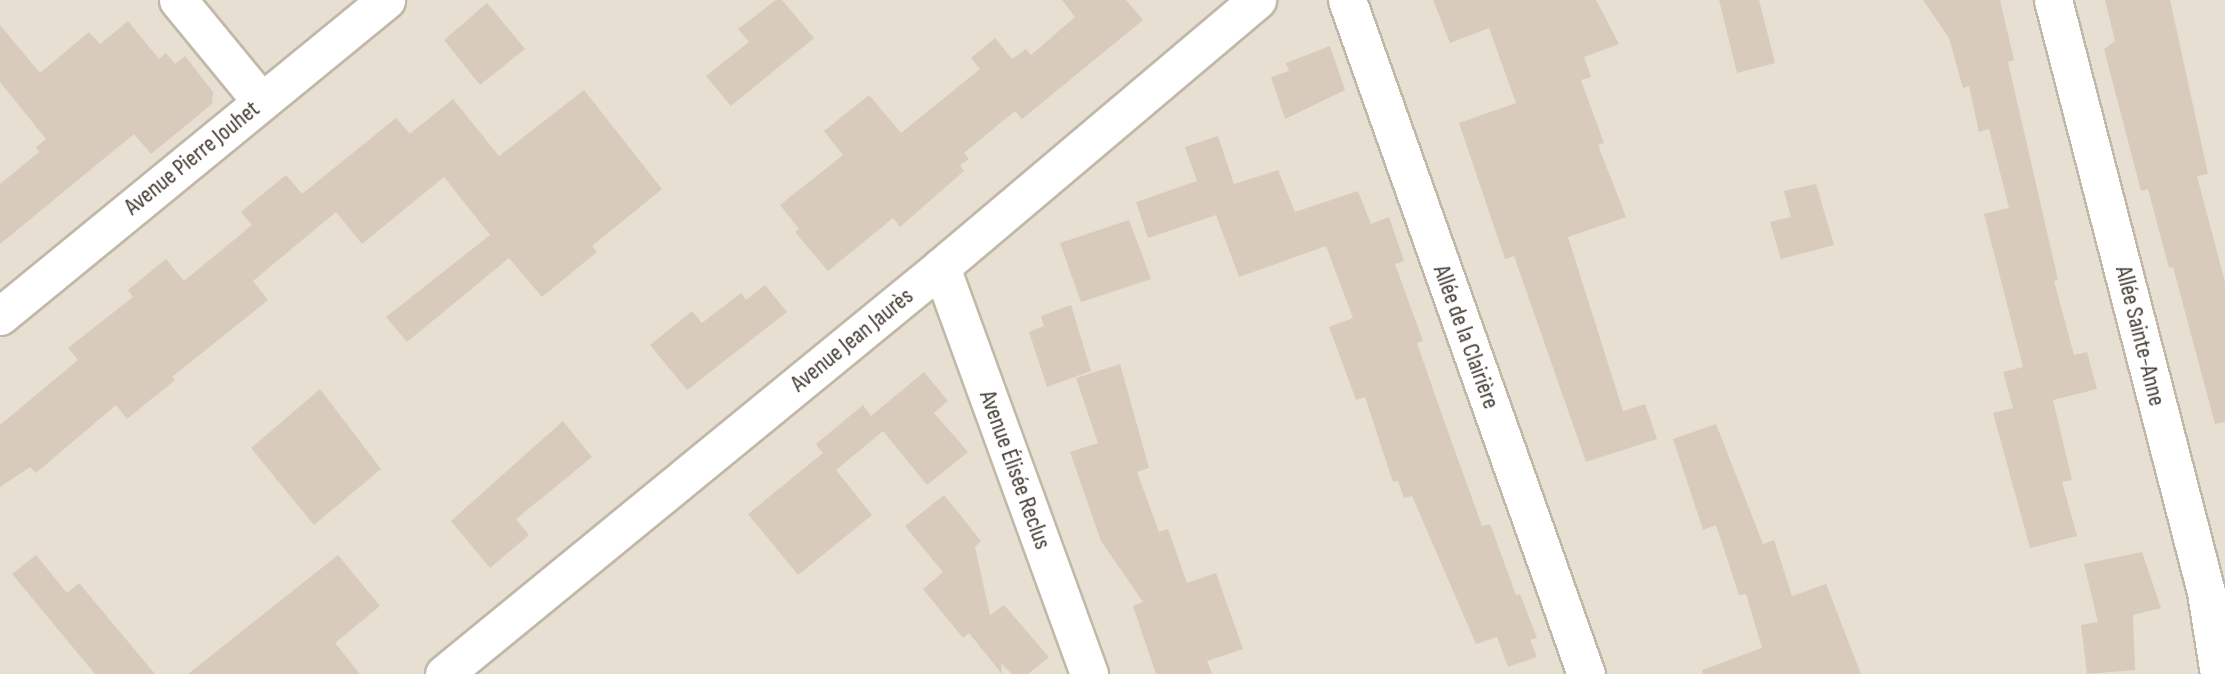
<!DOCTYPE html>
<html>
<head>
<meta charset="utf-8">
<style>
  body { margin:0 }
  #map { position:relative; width:2225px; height:674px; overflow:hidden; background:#f3ede3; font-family:"Sofia Sans Condensed",sans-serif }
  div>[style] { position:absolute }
  .residential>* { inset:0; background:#e7dfd1 }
  .building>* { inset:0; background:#d8cbbb }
  .roads { filter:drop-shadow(2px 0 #c1b8a8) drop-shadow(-2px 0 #c1b8a8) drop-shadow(0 2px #c1b8a8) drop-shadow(0 -2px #c1b8a8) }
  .minor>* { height:37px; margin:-18.5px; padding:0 18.5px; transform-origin:18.5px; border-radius:18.5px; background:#fff }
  span { translate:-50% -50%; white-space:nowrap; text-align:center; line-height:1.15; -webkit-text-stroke:7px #fff; paint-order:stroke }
  .street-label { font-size:24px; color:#443d33 }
</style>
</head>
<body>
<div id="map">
  <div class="residential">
    <div style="clip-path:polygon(0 0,2225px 0,2225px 674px,0 674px)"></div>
  </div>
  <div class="building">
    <div style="clip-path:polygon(776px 0,782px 0,814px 38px,731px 106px,706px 76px,749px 42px,738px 29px)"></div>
    <div style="clip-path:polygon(1062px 0,1126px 0,1143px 20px,1022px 119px,1015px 111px,964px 153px,969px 159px,960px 165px,964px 171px,900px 227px,893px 218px,828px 271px,795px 232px,799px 229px,780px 205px,843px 155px,824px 131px,869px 95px,901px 133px,980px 69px,971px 58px,995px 38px,1012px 59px,1026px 49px,1031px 55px,1075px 17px)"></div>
    <div style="clip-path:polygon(1433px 0,1596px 0,1619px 44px,1584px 57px,1591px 77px,1581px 80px,1604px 143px,1598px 145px,1626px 217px,1568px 237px,1623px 411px,1645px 404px,1657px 439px,1586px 462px,1514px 256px,1505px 259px,1459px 123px,1516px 103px,1489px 28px,1450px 43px)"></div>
    <div style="clip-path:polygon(1719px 0,1759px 0,1775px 63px,1737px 73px)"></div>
    <div style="clip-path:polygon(1923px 0,2000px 0,2014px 60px,2008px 62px,2058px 280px,2054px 281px,2074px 355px,2087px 352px,2097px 389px,2053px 400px,2072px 480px,2062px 482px,2077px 536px,2030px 548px,1993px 413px,2013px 408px,2003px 372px,2023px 367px,1984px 214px,2009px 208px,1989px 129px,1979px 132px,1969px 86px,1963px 88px,1949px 38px)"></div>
    <div style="clip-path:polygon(2105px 0,2170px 0,2208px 174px,2197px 176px,2225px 282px,2225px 422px,2215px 424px,2173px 267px,2169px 268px,2148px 189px,2141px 191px,2104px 49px,2115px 41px)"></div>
    <div style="clip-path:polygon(487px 3px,525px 49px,480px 85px,444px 40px)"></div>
    <div style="clip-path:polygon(128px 21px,159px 59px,166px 53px,175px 64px,185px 56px,213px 92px,212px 104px,151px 154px,134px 134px,0 244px,0 184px,39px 152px,36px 147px,46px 139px,0 82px,0 25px,40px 73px,89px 32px,100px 44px)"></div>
    <div style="clip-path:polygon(1330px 46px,1345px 90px,1285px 119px,1271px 77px,1289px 71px,1286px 63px)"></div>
    <div style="clip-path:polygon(584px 90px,662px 189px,592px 246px,597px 252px,542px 297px,509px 258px,407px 342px,386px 317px,490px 235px,444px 177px,362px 244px,336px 212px,253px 281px,268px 300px,172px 377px,175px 380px,127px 419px,116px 405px,36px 473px,30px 467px,0 487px,0 425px,78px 360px,68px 348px,133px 297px,128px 290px,166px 259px,184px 281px,252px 225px,241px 212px,286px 175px,302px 194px,396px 118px,410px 134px,453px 99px,499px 156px)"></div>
    <div style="clip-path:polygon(1218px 136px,1234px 184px,1278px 170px,1295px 212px,1358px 191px,1371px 224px,1389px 217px,1404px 261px,1395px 264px,1423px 341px,1417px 343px,1442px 415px,1482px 526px,1490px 524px,1516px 595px,1520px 594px,1537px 638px,1530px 640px,1537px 657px,1508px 667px,1497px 637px,1476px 644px,1412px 496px,1404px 498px,1398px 481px,1393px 482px,1365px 397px,1356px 400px,1329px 327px,1353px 318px,1326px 246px,1239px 277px,1216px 215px,1148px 238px,1136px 202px,1197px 181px,1185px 147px)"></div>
    <div style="clip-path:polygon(1816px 184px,1834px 245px,1781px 259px,1770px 222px,1791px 217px,1784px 191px)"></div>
    <div style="clip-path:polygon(1129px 220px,1151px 279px,1081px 302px,1060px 243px)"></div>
    <div style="clip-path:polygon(765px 285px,787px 312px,687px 390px,650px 345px,692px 311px,702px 323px,741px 293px,746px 300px)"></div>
    <div style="clip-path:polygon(1071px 305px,1091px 371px,1047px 387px,1029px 332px,1044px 326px,1041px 316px)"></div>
    <div style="clip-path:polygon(1120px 364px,1149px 468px,1137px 472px,1159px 532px,1168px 529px,1187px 583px,1216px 573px,1243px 649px,1207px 661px,1212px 674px,1156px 674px,1133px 606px,1143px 602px,1101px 541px,1070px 452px,1098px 443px,1076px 378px)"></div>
    <div style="clip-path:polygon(924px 372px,948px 401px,934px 413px,968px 452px,927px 485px,883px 431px,836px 470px,872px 515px,798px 575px,748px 514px,823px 453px,825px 456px,816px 444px,863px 405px,871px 416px)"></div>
    <div style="clip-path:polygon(320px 389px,381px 469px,314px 525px,251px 448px)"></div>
    <div style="clip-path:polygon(563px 421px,592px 457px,516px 519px,529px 535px,490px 568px,451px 521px)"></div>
    <div style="clip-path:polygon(1716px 424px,1763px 544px,1774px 540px,1792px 596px,1826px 584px,1861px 674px,1703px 674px,1702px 670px,1762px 648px,1746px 594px,1739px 595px,1716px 525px,1703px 530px,1673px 439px)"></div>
    <div style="clip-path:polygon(944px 495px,981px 541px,975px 547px,990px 615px,1004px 605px,1049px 657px,1028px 674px,1012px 674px,1001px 663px,1002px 674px,969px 633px,963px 638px,923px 589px,943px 572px,905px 526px)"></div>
    <div style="clip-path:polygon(2142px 552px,2161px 608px,2133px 615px,2135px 670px,2087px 674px,2081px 625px,2098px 622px,2084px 564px)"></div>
    <div style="clip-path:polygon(36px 555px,67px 593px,79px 583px,155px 674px,95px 674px,12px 574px)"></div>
    <div style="clip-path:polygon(338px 555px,380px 606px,335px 643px,360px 674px,188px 674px)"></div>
  </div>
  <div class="roads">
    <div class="minor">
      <div style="left:178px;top:0;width:131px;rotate:50.6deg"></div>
      <div style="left:1347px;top:0;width:715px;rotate:70.48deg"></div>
      <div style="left:2053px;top:0;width:611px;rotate:75.51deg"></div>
      <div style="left:2206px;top:592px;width:83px;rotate:81deg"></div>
      <div style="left:941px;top:267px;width:433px;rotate:70deg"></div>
      <div style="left:0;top:316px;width:499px;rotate:-39.3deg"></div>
      <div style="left:444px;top:674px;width:642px;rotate:-39.31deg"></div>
      <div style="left:941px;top:267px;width:414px;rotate:-40.2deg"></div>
    </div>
  </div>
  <div class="street-label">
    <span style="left:192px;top:158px;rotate:-39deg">Avenue Pierre Jouhet</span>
    <span style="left:2140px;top:336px;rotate:76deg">Allée Sainte-Anne</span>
    <span style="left:1466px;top:337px;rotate:70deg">Allée de la Clairière</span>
    <span style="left:852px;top:340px;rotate:-39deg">Avenue Jean Jaurès</span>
    <span style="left:1015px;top:470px;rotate:70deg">Avenue Élisée Reclus</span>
  </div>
</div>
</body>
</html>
